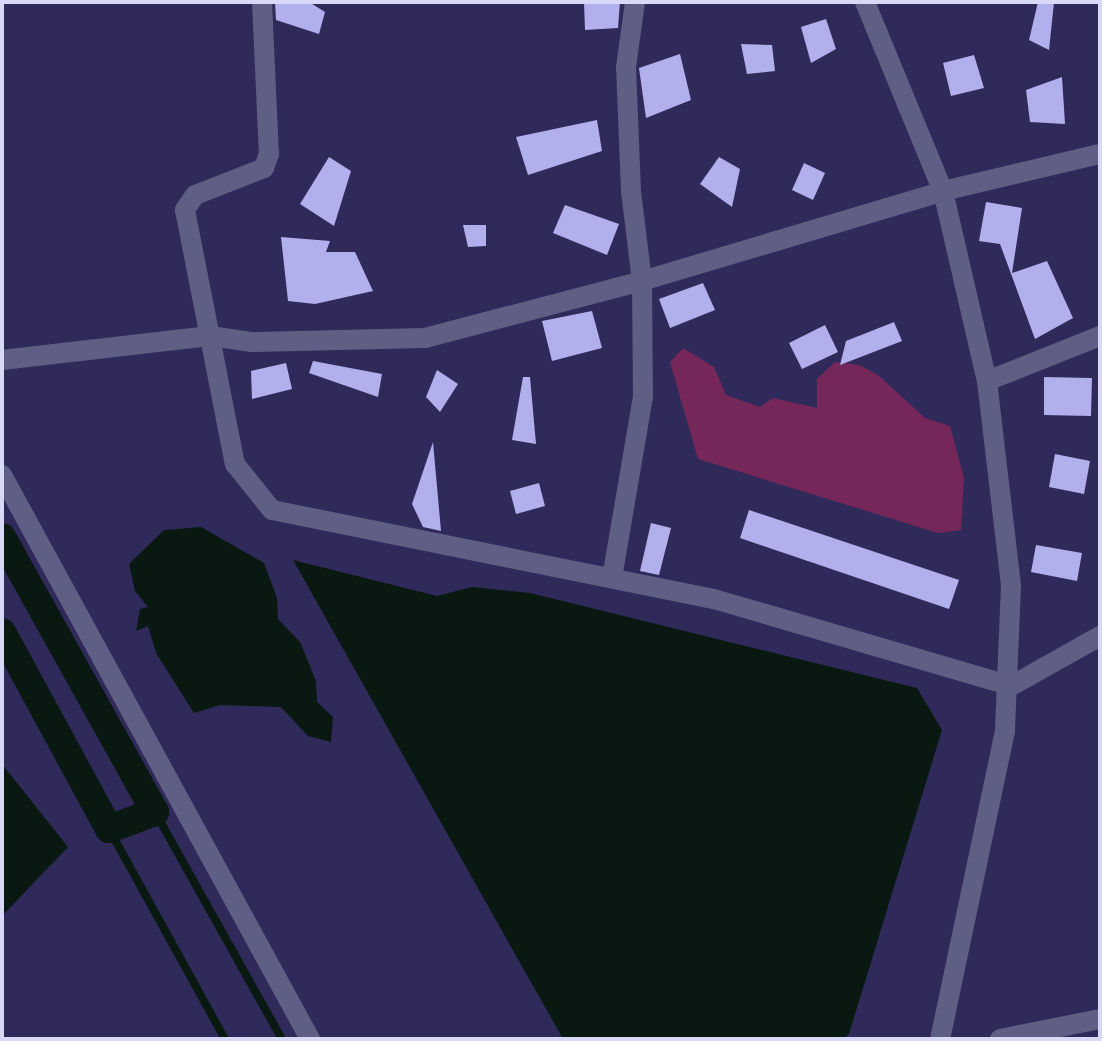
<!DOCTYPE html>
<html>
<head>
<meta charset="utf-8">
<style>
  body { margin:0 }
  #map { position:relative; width:1102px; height:1041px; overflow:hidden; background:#2f2a5a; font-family:"DM Sans",sans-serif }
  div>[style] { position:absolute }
  .green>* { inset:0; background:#762759 }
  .water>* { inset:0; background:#091912 }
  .stream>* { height:8px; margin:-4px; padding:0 4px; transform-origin:4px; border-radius:4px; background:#091912 }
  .canal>* { height:28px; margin:-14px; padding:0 14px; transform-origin:14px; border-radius:14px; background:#091912 }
  .building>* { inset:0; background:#b2b0ec }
  .minor>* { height:20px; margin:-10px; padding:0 10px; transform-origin:10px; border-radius:10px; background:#5f5e84 }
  span { translate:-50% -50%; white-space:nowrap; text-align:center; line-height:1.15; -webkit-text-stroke:8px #2f2a5a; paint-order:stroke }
  .frame { position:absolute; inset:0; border:4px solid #d8d8f7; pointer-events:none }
</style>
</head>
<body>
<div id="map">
  <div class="green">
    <div style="clip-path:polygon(683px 348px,714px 367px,726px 395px,760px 407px,773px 398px,817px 408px,817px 379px,835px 362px,859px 365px,878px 375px,925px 418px,950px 426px,964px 478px,961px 530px,938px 533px,698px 459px,670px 362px)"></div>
  </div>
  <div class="water">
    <div style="clip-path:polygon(201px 527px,264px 563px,277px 598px,278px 619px,300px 642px,316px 681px,317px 702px,333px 717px,331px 742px,308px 736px,281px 707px,220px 705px,194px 713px,156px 653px,148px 626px,136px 631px,140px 609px,148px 607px,135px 591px,129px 564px,164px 530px)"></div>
    <div style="clip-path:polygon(293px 560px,437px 596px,472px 587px,530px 593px,917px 688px,942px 730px,849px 1034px,843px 1039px,563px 1039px)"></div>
    <div style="clip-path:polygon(2px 764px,68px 847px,2px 916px)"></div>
  </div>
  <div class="stream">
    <div style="left:155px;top:812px;width:260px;rotate:60.8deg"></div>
    <div style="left:109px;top:829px;width:240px;rotate:61.1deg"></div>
  </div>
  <div class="canal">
    <div style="left:2px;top:537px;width:315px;rotate:60.9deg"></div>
    <div style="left:155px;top:812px;width:49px;rotate:159.7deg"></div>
    <div style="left:109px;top:829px;width:224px;rotate:-118.5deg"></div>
  </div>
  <div class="building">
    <div style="clip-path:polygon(275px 2px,309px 2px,325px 12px,319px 34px,276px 20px)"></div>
    <div style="clip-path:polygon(584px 2px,620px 2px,618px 28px,585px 30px)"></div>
    <div style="clip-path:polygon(1038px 2px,1054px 2px,1049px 50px,1029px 40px)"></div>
    <div style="clip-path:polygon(826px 19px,836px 49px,811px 63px,801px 27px)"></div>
    <div style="clip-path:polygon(741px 44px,772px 45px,775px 71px,747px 74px)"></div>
    <div style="clip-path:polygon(680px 54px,691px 100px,646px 118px,639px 68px)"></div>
    <div style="clip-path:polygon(974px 55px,984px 88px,951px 96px,943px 63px)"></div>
    <div style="clip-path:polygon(1062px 77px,1065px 124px,1030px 122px,1026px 90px)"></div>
    <div style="clip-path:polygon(597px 120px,602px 151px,528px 175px,516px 137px)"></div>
    <div style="clip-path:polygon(329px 157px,351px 171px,334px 226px,300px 204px)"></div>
    <div style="clip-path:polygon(719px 157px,740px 169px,732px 207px,700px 184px)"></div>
    <div style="clip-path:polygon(804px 163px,825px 173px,813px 200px,792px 190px)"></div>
    <div style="clip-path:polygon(986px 202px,1022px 208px,1012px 273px,1047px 261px,1073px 318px,1035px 339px,1000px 244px,979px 241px)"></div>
    <div style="clip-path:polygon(565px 205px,619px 224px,607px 255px,553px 233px)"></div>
    <div style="clip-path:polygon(463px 225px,486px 225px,486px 246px,468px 247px)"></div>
    <div style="clip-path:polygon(281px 237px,330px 241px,326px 252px,355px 252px,373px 291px,315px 304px,288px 301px)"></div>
    <div style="clip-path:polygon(703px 283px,715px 310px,670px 328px,659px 299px)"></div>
    <div style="clip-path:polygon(592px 311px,602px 348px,552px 361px,542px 321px)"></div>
    <div style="clip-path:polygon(894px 322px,902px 341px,840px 365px,846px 341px)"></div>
    <div style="clip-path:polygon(825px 325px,838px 352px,802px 369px,789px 343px)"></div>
    <div style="clip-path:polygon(313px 361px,382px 374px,378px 397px,309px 373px)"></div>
    <div style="clip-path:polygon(286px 363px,292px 389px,252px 399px,251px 371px)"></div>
    <div style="clip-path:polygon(437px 370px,458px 384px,440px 412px,426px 397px)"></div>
    <div style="clip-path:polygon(523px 377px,530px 377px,536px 444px,512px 440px)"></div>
    <div style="clip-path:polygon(1044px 377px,1092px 378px,1091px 416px,1044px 415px)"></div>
    <div style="clip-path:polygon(433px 442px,441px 531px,423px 527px,412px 504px)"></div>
    <div style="clip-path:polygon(1055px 454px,1090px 461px,1084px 494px,1049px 487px)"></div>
    <div style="clip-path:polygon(539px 483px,545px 506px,516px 514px,510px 491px)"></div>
    <div style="clip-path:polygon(749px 510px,959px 580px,949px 609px,740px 538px)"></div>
    <div style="clip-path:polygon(651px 523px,671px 528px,659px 575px,640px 571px)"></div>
    <div style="clip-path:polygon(1036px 545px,1082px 553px,1077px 581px,1031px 572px)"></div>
  </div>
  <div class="minor">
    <div style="left:262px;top:2px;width:152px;rotate:87.4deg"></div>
    <div style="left:269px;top:154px;width:15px;rotate:110deg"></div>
    <div style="left:264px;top:168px;width:74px;rotate:158.6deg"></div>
    <div style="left:195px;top:195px;width:18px;rotate:124deg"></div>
    <div style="left:185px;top:210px;width:259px;rotate:78.9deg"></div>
    <div style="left:235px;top:464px;width:59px;rotate:51.2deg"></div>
    <div style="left:272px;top:510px;width:451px;rotate:11.4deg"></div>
    <div style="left:714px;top:599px;width:309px;rotate:16.3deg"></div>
    <div style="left:1011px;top:686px;width:102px;rotate:-29.3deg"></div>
    <div style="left:865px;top:2px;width:204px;rotate:67.6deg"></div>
    <div style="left:943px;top:191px;width:195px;rotate:77deg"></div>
    <div style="left:987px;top:381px;width:206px;rotate:83.3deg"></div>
    <div style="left:1011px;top:586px;width:145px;rotate:92.4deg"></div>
    <div style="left:1005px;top:731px;width:315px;rotate:101.9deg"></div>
    <div style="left:2px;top:360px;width:209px;rotate:-6.6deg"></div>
    <div style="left:210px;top:336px;width:41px;rotate:8.3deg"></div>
    <div style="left:251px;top:342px;width:174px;rotate:-1.3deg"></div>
    <div style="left:425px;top:338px;width:224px;rotate:-14.7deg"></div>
    <div style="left:642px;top:281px;width:314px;rotate:-16.6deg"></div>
    <div style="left:943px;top:191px;width:161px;rotate:-13.3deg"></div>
    <div style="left:987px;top:381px;width:122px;rotate:-21.7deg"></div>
    <div style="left:2px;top:475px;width:643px;rotate:61.36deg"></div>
    <div style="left:612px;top:578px;width:184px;rotate:-80.3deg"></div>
    <div style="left:643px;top:397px;width:116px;rotate:-90.5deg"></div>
    <div style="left:642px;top:281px;width:91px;rotate:-97deg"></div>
    <div style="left:631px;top:191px;width:124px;rotate:-92.3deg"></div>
    <div style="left:626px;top:67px;width:66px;rotate:-82.1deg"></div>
    <div style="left:1000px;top:1039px;width:102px;rotate:-11.3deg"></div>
  </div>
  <div class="frame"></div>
</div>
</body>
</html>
